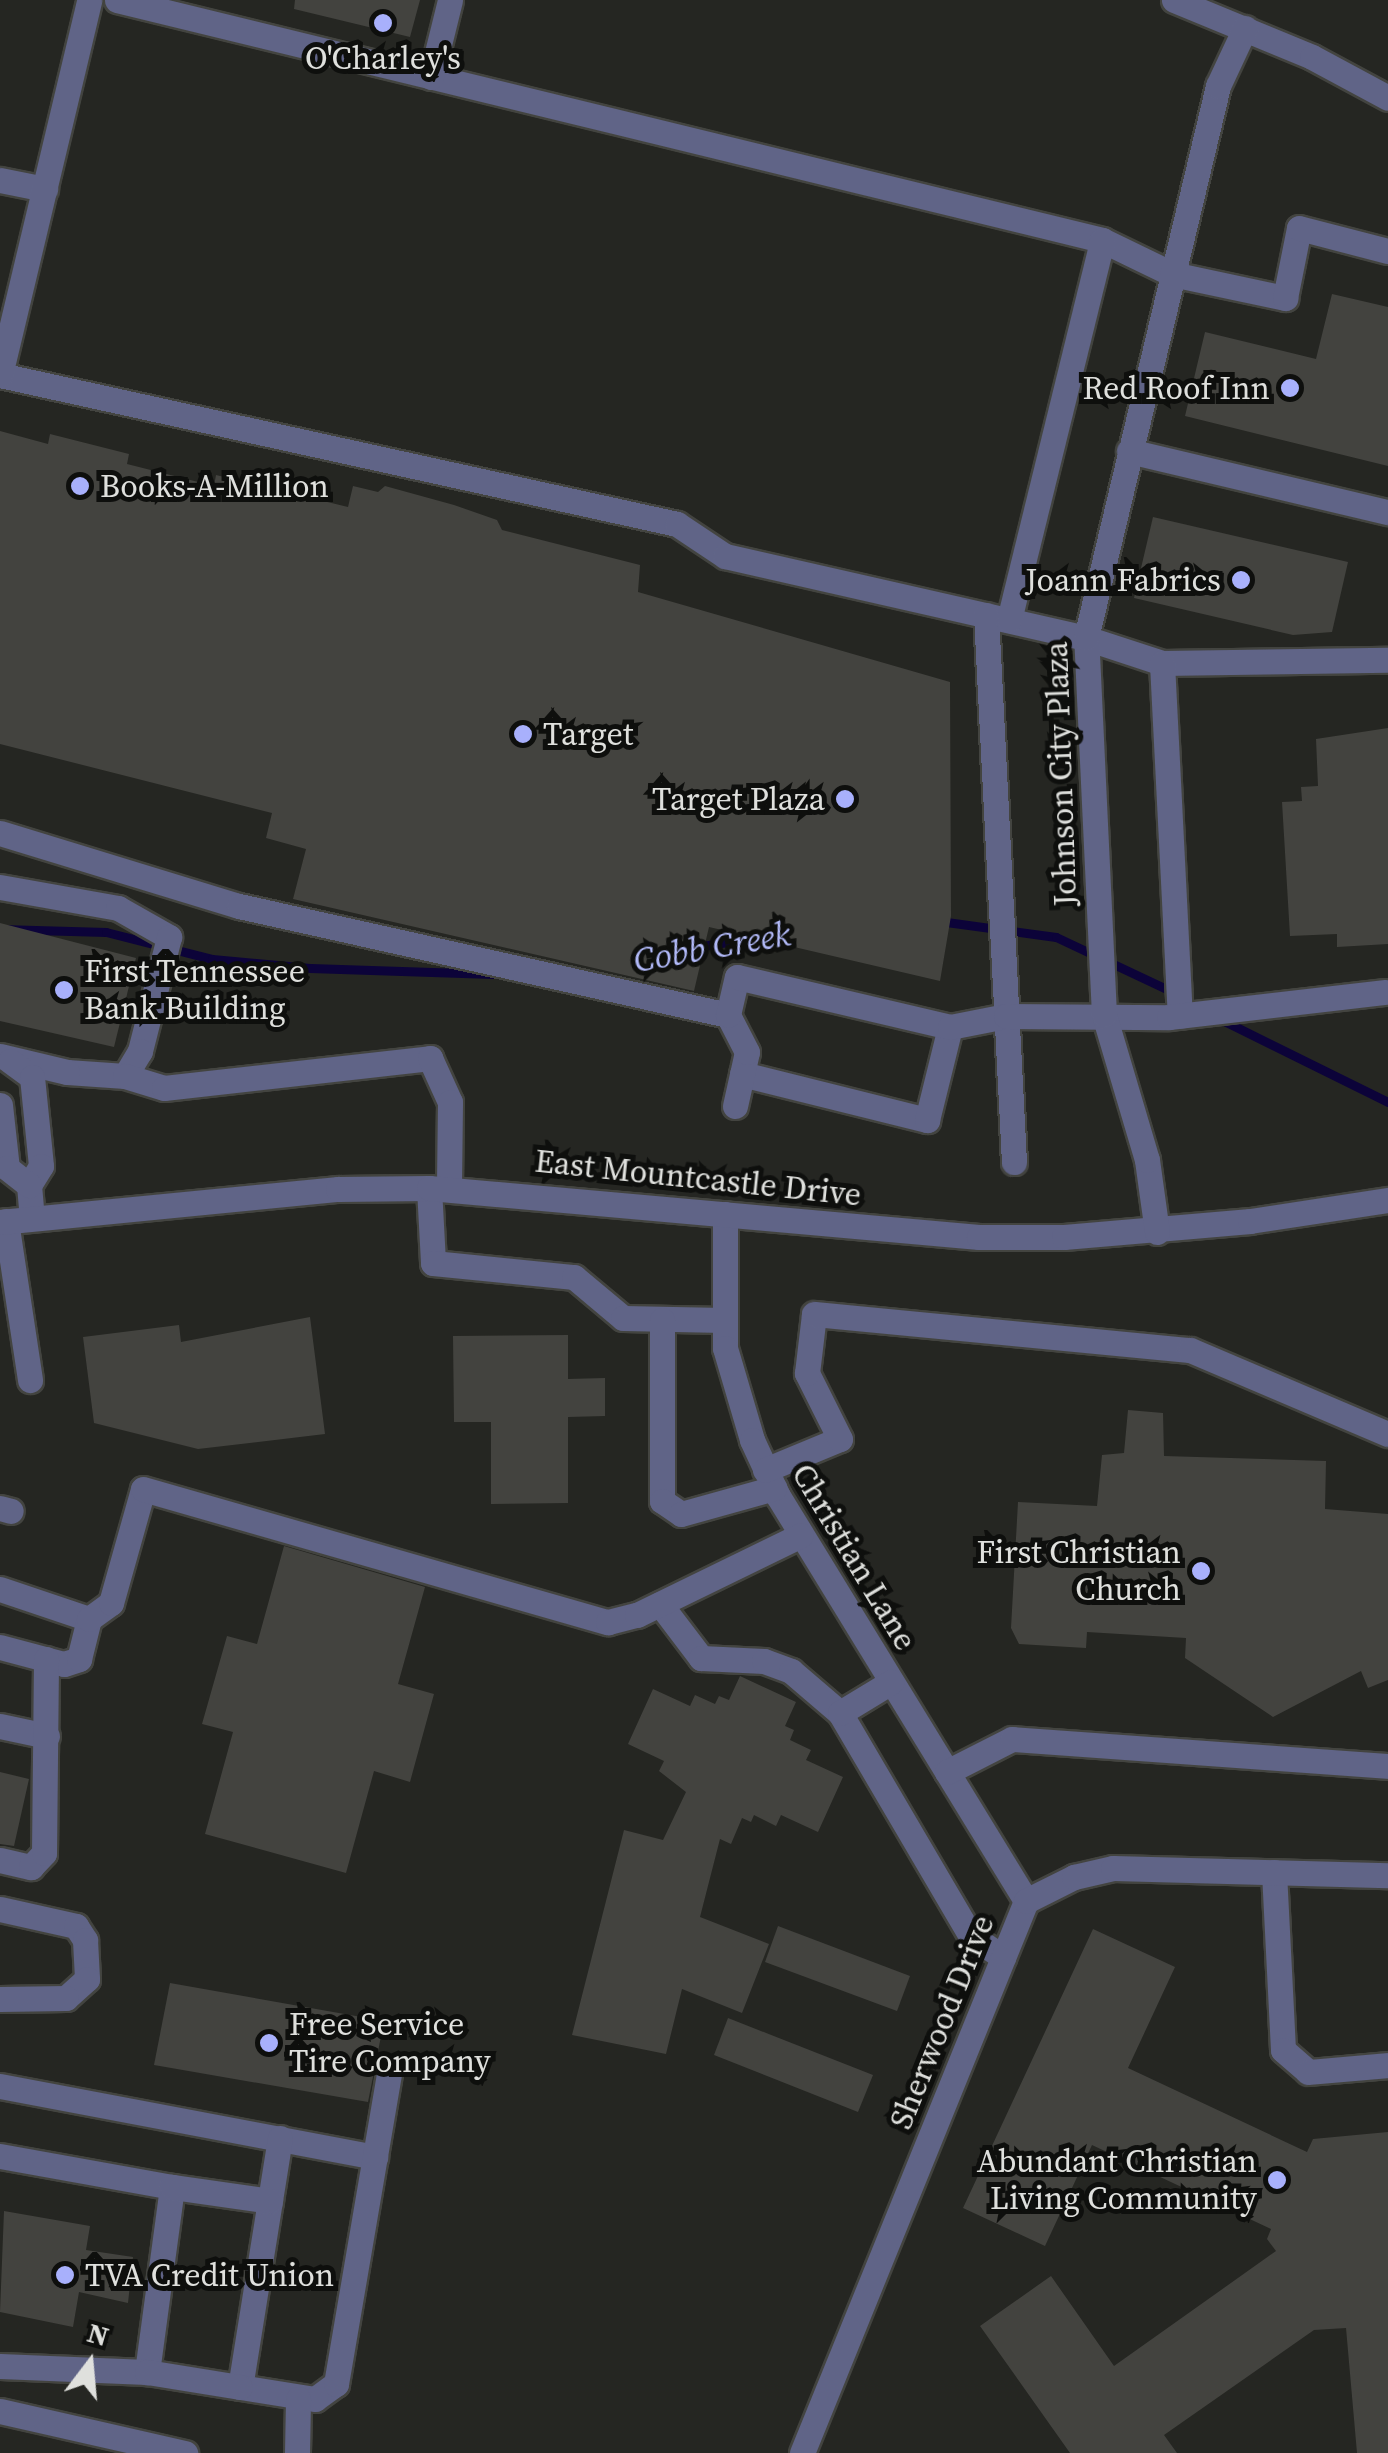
<!DOCTYPE html>
<html>
<head>
<meta charset="utf-8">
<style>
  body { margin:0 }
  #map { position:relative; width:1388px; height:2453px; overflow:hidden; background:#252622; font-family:"Source Serif 4",serif }
  div>[style] { position:absolute }
  .stream>* { height:9px; margin:-4.5px; padding:0 4.5px; transform-origin:4.5px; border-radius:4.5px; background:#0c0339 }
  .building>* { inset:0; background:#43433f }
  .roads { filter:drop-shadow(2px 0 #434440) drop-shadow(-2px 0 #434440) drop-shadow(0 2px #434440) drop-shadow(0 -2px #434440) }
  .minor>* { height:25px; margin:-12.5px; padding:0 12.5px; transform-origin:12.5px; border-radius:12.5px; background:#606487 }
  .dots>* { width:28px; height:28px; translate:-50% -50%; box-sizing:border-box; border:5px solid #0e0f0d; border-radius:50% }
  span { translate:-50% -50%; white-space:nowrap; text-align:center; line-height:1.15; -webkit-text-stroke:10px #0e0f0d; paint-order:stroke }
  .poi-label { font-size:32px; color:#dfe0dd }
  .right { translate:-100% -50%; text-align:right }
  .left { translate:0 -50%; text-align:left }
  .street-label { font-size:32px; color:#dfe0dd }
  .water-label { font-size:35px; color:#b2baf9; font-style:italic }
  .north { position:absolute; left:40px; top:2313px; width:100px; height:100px; -webkit-text-stroke:8px #0e0f0d; paint-order:stroke; rotate:16deg; font-size:28px; font-weight:700; line-height:40px; text-align:center; color:#dfe0dd }
  .north::after { content:''; display:block; margin:auto; width:35px; height:45px; background:#dfe0dd; clip-path:polygon(50% 0,100% 100%,50% 72%,0 100%) }
</style>
</head>
<body>
<div id="map">
  <div class="stream">
    <div style="left:939px;top:921px;width:118px;rotate:7.8deg"></div>
    <div style="left:1056px;top:937px;width:132px;rotate:25.2deg"></div>
    <div style="left:0;top:929px;width:106px;rotate:1.6deg"></div>
    <div style="left:106px;top:932px;width:109px;rotate:14.3deg"></div>
    <div style="left:212px;top:959px;width:98px;rotate:5.2deg"></div>
    <div style="left:310px;top:968px;width:183px;rotate:1.9deg"></div>
    <div style="left:696px;top:947px;width:70px;rotate:-9.1deg"></div>
    <div style="left:1218px;top:1018px;width:190px;rotate:26.3deg"></div>
  </div>
  <div class="building">
    <div style="clip-path:polygon(295px 0,420px 0,410px 37px,294px 9px)"></div>
    <div style="clip-path:polygon(1332px 294px,1388px 307px,1388px 466px,1185px 416px,1205px 332px,1316px 359px)"></div>
    <div style="clip-path:polygon(0 431px,48px 444px,50px 434px,129px 454px,127px 464px,214px 486px,216px 475px,348px 507px,353px 486px,378px 492px,385px 486px,454px 505px,497px 520px,502px 530px,640px 565px,638px 592px,950px 682px,951px 916px,940px 981px,709px 927px,694px 991px,293px 899px,306px 849px,266px 838px,272px 813px,0 744px)"></div>
    <div style="clip-path:polygon(1153px 517px,1348px 562px,1332px 632px,1293px 635px,1134px 598px)"></div>
    <div style="clip-path:polygon(1388px 728px,1388px 944px,1337px 947px,1337px 934px,1290px 936px,1282px 802px,1302px 801px,1301px 787px,1318px 786px,1316px 739px)"></div>
    <div style="clip-path:polygon(0 923px,136px 958px,114px 1047px,0 1021px)"></div>
    <div style="clip-path:polygon(310px 1317px,325px 1434px,198px 1449px,94px 1423px,83px 1337px,179px 1325px,181px 1342px)"></div>
    <div style="clip-path:polygon(568px 1335px,568px 1379px,605px 1378px,605px 1416px,568px 1417px,568px 1503px,491px 1504px,491px 1422px,454px 1422px,453px 1336px)"></div>
    <div style="clip-path:polygon(1128px 1410px,1163px 1413px,1164px 1456px,1326px 1461px,1325px 1509px,1388px 1514px,1388px 1680px,1368px 1688px,1361px 1671px,1273px 1717px,1185px 1658px,1186px 1638px,1087px 1632px,1086px 1648px,1019px 1644px,1011px 1628px,1018px 1502px,1097px 1506px,1102px 1455px,1124px 1453px)"></div>
    <div style="clip-path:polygon(284px 1546px,425px 1587px,398px 1684px,434px 1694px,410px 1782px,374px 1771px,346px 1873px,205px 1834px,233px 1732px,202px 1724px,227px 1636px,257px 1644px)"></div>
    <div style="clip-path:polygon(740px 1676px,796px 1702px,785px 1726px,794px 1730px,790px 1740px,811px 1750px,806px 1760px,843px 1777px,818px 1832px,781px 1815px,776px 1826px,754px 1815px,751px 1822px,742px 1818px,731px 1844px,720px 1839px,700px 1917px,769px 1944px,742px 2013px,682px 1989px,666px 2054px,572px 2035px,624px 1830px,663px 1840px,686px 1792px,659px 1771px,664px 1761px,628px 1744px,653px 1689px,690px 1706px,695px 1695px,715px 1704px,719px 1696px,729px 1700px)"></div>
    <div style="clip-path:polygon(0 1772px,29px 1779px,14px 1846px,0 1844px)"></div>
    <div style="clip-path:polygon(778px 1926px,910px 1976px,897px 2011px,765px 1962px)"></div>
    <div style="clip-path:polygon(1093px 1929px,1175px 1967px,1128px 2068px,1307px 2152px,1313px 2139px,1388px 2132px,1388px 2453px,1357px 2453px,1346px 2328px,1314px 2330px,1164px 2435px,1177px 2453px,1070px 2453px,980px 2326px,1051px 2276px,1114px 2366px,1276px 2251px,1267px 2239px,1271px 2229px,1092px 2145px,1045px 2246px,963px 2208px)"></div>
    <div style="clip-path:polygon(170px 1983px,384px 2021px,368px 2102px,154px 2065px)"></div>
    <div style="clip-path:polygon(728px 2018px,873px 2075px,858px 2112px,714px 2055px)"></div>
    <div style="clip-path:polygon(4px 2211px,90px 2226px,86px 2250px,133px 2257px,128px 2303px,79px 2292px,73px 2327px,0 2312px)"></div>
  </div>
  <div class="roads">
    <div class="minor">
      <div style="left:117px;top:0;width:1014px;rotate:13.69deg"></div>
      <div style="left:1102px;top:240px;width:78px;rotate:25.9deg"></div>
      <div style="left:1172px;top:274px;width:116px;rotate:12deg"></div>
      <div style="left:1285px;top:298px;width:71px;rotate:-78.7deg"></div>
      <div style="left:1299px;top:228px;width:92px;rotate:14.5deg"></div>
      <div style="left:1174px;top:0;width:149px;rotate:22.4deg"></div>
      <div style="left:1312px;top:57px;width:86px;rotate:28.3deg"></div>
      <div style="left:431px;top:77px;width:79px;rotate:-76.1deg"></div>
      <div style="left:0;top:180px;width:46px;rotate:11.3deg"></div>
      <div style="left:0;top:375px;width:693px;rotate:12.41deg"></div>
      <div style="left:677px;top:524px;width:58px;rotate:33.7deg"></div>
      <div style="left:725px;top:556px;width:370px;rotate:12.8deg"></div>
      <div style="left:1086px;top:638px;width:80px;rotate:18.2deg"></div>
      <div style="left:1162px;top:663px;width:226px;rotate:-0.8deg"></div>
      <div style="left:0;top:375px;width:385px;rotate:-76.6deg"></div>
      <div style="left:1129px;top:451px;width:266px;rotate:13.3deg"></div>
      <div style="left:986px;top:615px;width:548px;rotate:87.07deg"></div>
      <div style="left:1009px;top:620px;width:391px;rotate:-76.2deg"></div>
      <div style="left:1162px;top:663px;width:353px;rotate:87.1deg"></div>
      <div style="left:0;top:833px;width:250px;rotate:17deg"></div>
      <div style="left:239px;top:906px;width:501px;rotate:12.57deg"></div>
      <div style="left:0;top:887px;width:120px;rotate:10.1deg"></div>
      <div style="left:118px;top:908px;width:59px;rotate:29.6deg"></div>
      <div style="left:169px;top:937px;width:118px;rotate:104.3deg"></div>
      <div style="left:140px;top:1051px;width:29px;rotate:121deg"></div>
      <div style="left:125px;top:1076px;width:58px;rotate:-176.1deg"></div>
      <div style="left:67px;top:1072px;width:69px;rotate:-166.6deg"></div>
      <div style="left:10px;top:1061px;width:27px;rotate:36deg"></div>
      <div style="left:32px;top:1077px;width:89px;rotate:84.2deg"></div>
      <div style="left:41px;top:1166px;width:22px;rotate:122deg"></div>
      <div style="left:29px;top:1185px;width:33px;rotate:85deg"></div>
      <div style="left:742px;top:1074px;width:191px;rotate:14deg"></div>
      <div style="left:927px;top:1120px;width:96px;rotate:-76.1deg"></div>
      <div style="left:125px;top:1076px;width:41px;rotate:17.1deg"></div>
      <div style="left:164px;top:1088px;width:268px;rotate:-6.4deg"></div>
      <div style="left:430px;top:1058px;width:48px;rotate:65.6deg"></div>
      <div style="left:450px;top:1102px;width:87px;rotate:90.7deg"></div>
      <div style="left:0;top:1105px;width:63px;rotate:83.7deg"></div>
      <div style="left:7px;top:1168px;width:28px;rotate:38deg"></div>
      <div style="left:735px;top:1106px;width:55px;rotate:-77.5deg"></div>
      <div style="left:747px;top:1052px;width:42px;rotate:-117.2deg"></div>
      <div style="left:728px;top:1015px;width:39px;rotate:-77deg"></div>
      <div style="left:737px;top:977px;width:219px;rotate:13.2deg"></div>
      <div style="left:950px;top:1027px;width:57px;rotate:-11.1deg"></div>
      <div style="left:1006px;top:1016px;width:163px;rotate:0.4deg"></div>
      <div style="left:1169px;top:1017px;width:218px;rotate:-6.6deg"></div>
      <div style="left:429px;top:1188px;width:75px;rotate:86.9deg"></div>
      <div style="left:433px;top:1263px;width:142px;rotate:5.7deg"></div>
      <div style="left:574px;top:1277px;width:64px;rotate:39.9deg"></div>
      <div style="left:623px;top:1318px;width:101px;rotate:1.1deg"></div>
      <div style="left:725px;top:1214px;width:134px;rotate:90deg"></div>
      <div style="left:725px;top:1348px;width:96px;rotate:73.6deg"></div>
      <div style="left:752px;top:1440px;width:62px;rotate:65.1deg"></div>
      <div style="left:778px;top:1496px;width:475px;rotate:58.5deg"></div>
      <div style="left:6px;top:1221px;width:161px;rotate:81.4deg"></div>
      <div style="left:0;top:1222px;width:340px;rotate:-5.6deg"></div>
      <div style="left:338px;top:1189px;width:91px;rotate:-0.6deg"></div>
      <div style="left:429px;top:1188px;width:552px;rotate:5.09deg"></div>
      <div style="left:979px;top:1237px;width:85px"></div>
      <div style="left:1064px;top:1237px;width:187px;rotate:-4.9deg"></div>
      <div style="left:1250px;top:1221px;width:140px;rotate:-8.7deg"></div>
      <div style="left:1157px;top:1232px;width:73px;rotate:-97.9deg"></div>
      <div style="left:1147px;top:1160px;width:151px;rotate:-106.5deg"></div>
      <div style="left:1104px;top:1015px;width:377px;rotate:-92.7deg"></div>
      <div style="left:1086px;top:638px;width:568px;rotate:-76.55deg"></div>
      <div style="left:1218px;top:86px;width:64px;rotate:-65deg"></div>
      <div style="left:662px;top:1320px;width:181px;rotate:90deg"></div>
      <div style="left:662px;top:1501px;width:23px;rotate:34deg"></div>
      <div style="left:681px;top:1514px;width:97px;rotate:-15.6deg"></div>
      <div style="left:765px;top:1470px;width:81px;rotate:-22.5deg"></div>
      <div style="left:840px;top:1439px;width:74px;rotate:-116.6deg"></div>
      <div style="left:807px;top:1373px;width:59px;rotate:-83.2deg"></div>
      <div style="left:814px;top:1314px;width:378px;rotate:5.5deg"></div>
      <div style="left:1190px;top:1350px;width:215px;rotate:23deg"></div>
      <div style="left:0;top:1508px;width:11px;rotate:15deg"></div>
      <div style="left:0;top:1589px;width:94px;rotate:18.6deg"></div>
      <div style="left:660px;top:1604px;width:68px;rotate:52.8deg"></div>
      <div style="left:701px;top:1658px;width:63px;rotate:2.7deg"></div>
      <div style="left:764px;top:1661px;width:29px;rotate:20deg"></div>
      <div style="left:791px;top:1671px;width:65px;rotate:40.6deg"></div>
      <div style="left:840px;top:1713px;width:257px;rotate:59.6deg"></div>
      <div style="left:970px;top:1935px;width:40px;rotate:34deg"></div>
      <div style="left:0;top:1647px;width:66px;rotate:14.9deg"></div>
      <div style="left:64px;top:1664px;width:16px;rotate:-18deg"></div>
      <div style="left:79px;top:1659px;width:41px;rotate:-76deg"></div>
      <div style="left:89px;top:1619px;width:27px;rotate:-36deg"></div>
      <div style="left:111px;top:1603px;width:118px;rotate:-74.3deg"></div>
      <div style="left:143px;top:1489px;width:484px;rotate:16deg"></div>
      <div style="left:608px;top:1622px;width:30px;rotate:-14deg"></div>
      <div style="left:637px;top:1615px;width:182px;rotate:-26deg"></div>
      <div style="left:840px;top:1713px;width:60px;rotate:-31.3deg"></div>
      <div style="left:0;top:1726px;width:48px;rotate:12deg"></div>
      <div style="left:947px;top:1772px;width:73px;rotate:-26.9deg"></div>
      <div style="left:1012px;top:1739px;width:377px;rotate:4.1deg"></div>
      <div style="left:0;top:1860px;width:32px;rotate:13deg"></div>
      <div style="left:31px;top:1867px;width:19px;rotate:-47deg"></div>
      <div style="left:44px;top:1853px;width:194px;rotate:-89.4deg"></div>
      <div style="left:1274px;top:1872px;width:178px;rotate:87.1deg"></div>
      <div style="left:1283px;top:2050px;width:33px;rotate:41deg"></div>
      <div style="left:1308px;top:2072px;width:80px;rotate:-5deg"></div>
      <div style="left:0;top:1909px;width:78px;rotate:12.6deg"></div>
      <div style="left:76px;top:1926px;width:17px;rotate:57deg"></div>
      <div style="left:85px;top:1940px;width:39px;rotate:87deg"></div>
      <div style="left:87px;top:1979px;width:28px;rotate:138deg"></div>
      <div style="left:66px;top:1998px;width:66px;rotate:179.1deg"></div>
      <div style="left:0;top:2086px;width:382px;rotate:10.7deg"></div>
      <div style="left:280px;top:2138px;width:252px;rotate:99.1deg"></div>
      <div style="left:240px;top:2387px;width:76px;rotate:9.1deg"></div>
      <div style="left:315px;top:2399px;width:26px;rotate:-36deg"></div>
      <div style="left:336px;top:2384px;width:314px;rotate:-80.3deg"></div>
      <div style="left:0;top:2156px;width:175px;rotate:10.2deg"></div>
      <div style="left:172px;top:2187px;width:187px;rotate:97.7deg"></div>
      <div style="left:147px;top:2372px;width:147px;rotate:-177.7deg"></div>
      <div style="left:172px;top:2187px;width:99px;rotate:8.1deg"></div>
      <div style="left:147px;top:2372px;width:94px;rotate:9.2deg"></div>
      <div style="left:0;top:2411px;width:190px;rotate:12.8deg"></div>
      <div style="left:297px;top:2453px;width:54px;rotate:-88.9deg"></div>
      <div style="left:802px;top:2453px;width:596px;rotate:-67.91deg"></div>
      <div style="left:1026px;top:1901px;width:54px;rotate:-26.6deg"></div>
      <div style="left:1074px;top:1877px;width:40px;rotate:-13deg"></div>
      <div style="left:1113px;top:1868px;width:275px;rotate:1.5deg"></div>
    </div>
  </div>
  <div class="dots">
    <div style="left:383px;top:23px;background:#a8b0fc"></div>
    <div style="left:1290px;top:388px;background:#a8b0fc"></div>
    <div style="left:80px;top:486px;background:#a8b0fc"></div>
    <div style="left:1241px;top:580px;background:#a8b0fc"></div>
    <div style="left:523px;top:734px;background:#a8b0fc"></div>
    <div style="left:845px;top:799px;background:#a8b0fc"></div>
    <div style="left:64px;top:990px;background:#a8b0fc"></div>
    <div style="left:1201px;top:1571px;background:#a8b0fc"></div>
    <div style="left:269px;top:2043px;background:#a8b0fc"></div>
    <div style="left:1277px;top:2180px;background:#a8b0fc"></div>
    <div style="left:65px;top:2275px;background:#a8b0fc"></div>
  </div>
  <div class="poi-label">
    <span style="left:383px;top:58px">O'Charley's</span>
    <span class="right" style="left:1270px;top:388px">Red Roof Inn</span>
    <span class="left" style="left:100px;top:486px">Books-A-Million</span>
    <span class="right" style="left:1221px;top:580px">Joann Fabrics</span>
    <span class="left" style="left:543px;top:734px">Target</span>
    <span class="right" style="left:825px;top:799px">Target Plaza</span>
    <span class="left" style="left:84px;top:990px">First Tennessee<br>Bank Building</span>
    <span class="right" style="left:1181px;top:1571px">First Christian<br>Church</span>
    <span class="left" style="left:289px;top:2043px">Free Service<br>Tire Company</span>
    <span class="right" style="left:1257px;top:2180px">Abundant Christian<br>Living Community</span>
    <span class="left" style="left:85px;top:2275px">TVA Credit Union</span>
  </div>
  <div class="street-label">
    <span style="left:1061px;top:774px;rotate:-92deg">Johnson City Plaza</span>
    <span style="left:698px;top:1178px;rotate:6deg">East Mountcastle Drive</span>
    <span style="left:854px;top:1557px;rotate:59deg">Christian Lane</span>
    <span style="left:942px;top:2022px;rotate:-68deg">Sherwood Drive</span>
  </div>
  <div class="water-label">
    <span style="left:712px;top:947px;rotate:-10deg">Cobb Creek</span>
  </div>
  <div class="north">N</div>
</div>
</body>
</html>
